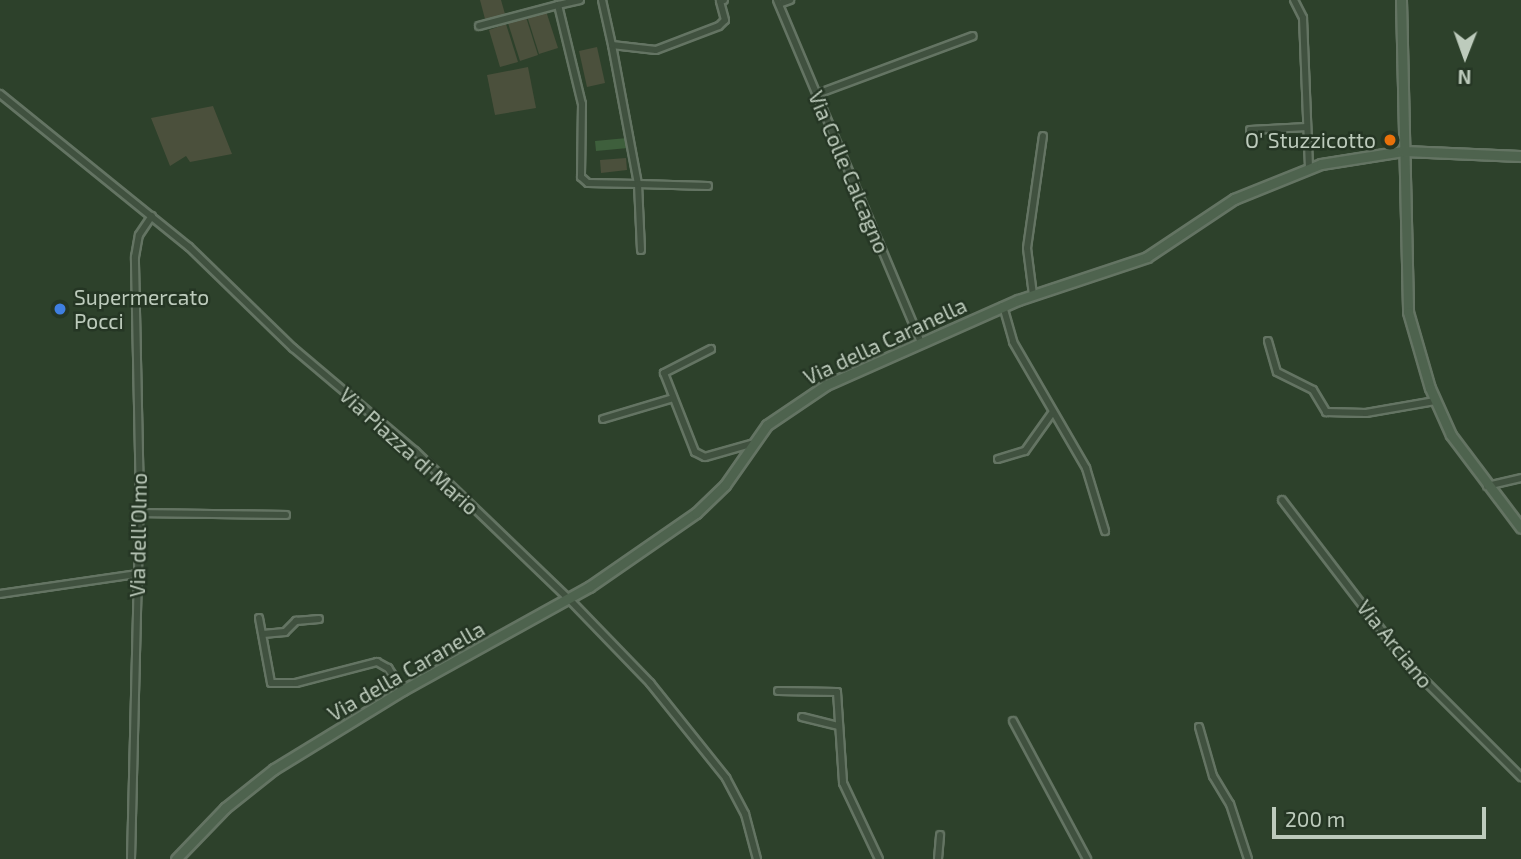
<!DOCTYPE html>
<html>
<head>
<meta charset="utf-8">
<style>
  body { margin:0 }
  #map { position:relative; width:1521px; height:859px; overflow:hidden; background:#2d412b; font-family:"Exo 2",sans-serif }
  div>[style] { position:absolute }
  .green>* { inset:0; background:#4b503c }
  .water>* { inset:0; background:#3e5f3c }
  .roads { filter:drop-shadow(2px 0 #647463) drop-shadow(-2px 0 #647463) drop-shadow(0 2px #647463) drop-shadow(0 -2px #647463) }
  .street>* { height:6px; margin:-3px; padding:0 3px; transform-origin:3px; border-radius:3px; background:#40513f }
  .secondary>* { height:9px; margin:-4.5px; padding:0 4.5px; transform-origin:4.5px; border-radius:4.5px; background:#4e634e }
  .dots>* { width:19px; height:19px; translate:-50% -50%; box-sizing:border-box; border:4px solid #253624; border-radius:50% }
  span { translate:-50% -50%; white-space:nowrap; text-align:center; line-height:1.15; -webkit-text-stroke:5px #253624; paint-order:stroke }
  .poi-label { font-size:21px; color:#bdcbbc }
  .right { translate:-100% -50%; text-align:right }
  .left { translate:0 -50%; text-align:left }
  .street-label { font-size:21px; color:#bdcbbc }
  .north { position:absolute; left:1430px; top:21px; width:70px; height:70px; -webkit-text-stroke:5px #253624; paint-order:stroke; rotate:181deg; font-size:19px; font-weight:700; line-height:28px; text-align:center; color:#bdcbbc }
  .north::after { content:''; display:block; margin:auto; width:24px; height:32px; background:#bdcbbc; clip-path:polygon(50% 0,100% 100%,50% 72%,0 100%) }
  .scale { position:absolute; left:1272px; top:807px; width:214px; height:32px; box-sizing:border-box; border:4px solid #bdcbbc; border-top:0; padding-left:9px; font-size:21px; line-height:24px; white-space:nowrap; color:#bdcbbc; -webkit-text-stroke:5px #253624; paint-order:stroke }
</style>
</head>
<body>
<div id="map">
  <div class="green">
    <div style="clip-path:polygon(480px 0,501px 0,505px 14px,485px 19px)"></div>
    <div style="clip-path:polygon(546px 11px,558px 48px,539px 54px,527px 16px)"></div>
    <div style="clip-path:polygon(526px 17px,538px 55px,520px 61px,508px 23px)"></div>
    <div style="clip-path:polygon(506px 24px,518px 62px,500px 67px,489px 30px)"></div>
    <div style="clip-path:polygon(597px 47px,605px 83px,587px 87px,579px 51px)"></div>
    <div style="clip-path:polygon(528px 67px,536px 108px,495px 115px,487px 75px)"></div>
    <div style="clip-path:polygon(213px 106px,232px 154px,190px 162px,186px 156px,170px 166px,151px 118px)"></div>
    <div style="clip-path:polygon(626px 158px,627px 170px,601px 173px,600px 160px)"></div>
  </div>
  <div class="water">
    <div style="clip-path:polygon(627px 138px,628px 148px,596px 151px,595px 141px)"></div>
  </div>
  <div class="roads">
    <div class="street">
      <div style="left:580px;top:0;width:23px;rotate:167deg"></div>
      <div style="left:558px;top:5px;width:102px;rotate:76.4deg"></div>
      <div style="left:582px;top:104px;width:73px;rotate:90.8deg"></div>
      <div style="left:581px;top:177px;width:9px;rotate:41deg"></div>
      <div style="left:588px;top:183px;width:50px;rotate:1.1deg"></div>
      <div style="left:638px;top:184px;width:141px;rotate:-100.6deg"></div>
      <div style="left:612px;top:45px;width:44px;rotate:6.5deg"></div>
      <div style="left:656px;top:50px;width:67px;rotate:-20.9deg"></div>
      <div style="left:719px;top:26px;width:8px;rotate:-45deg"></div>
      <div style="left:725px;top:20px;width:20px;rotate:-105deg"></div>
      <div style="left:720px;top:1px;width:4px;rotate:-14deg"></div>
      <div style="left:602px;top:0;width:46px;rotate:77.5deg"></div>
      <div style="left:777px;top:0;width:372px;rotate:67.2deg"></div>
      <div style="left:1294px;top:0;width:20px;rotate:63deg"></div>
      <div style="left:1303px;top:18px;width:150px;rotate:87.7deg"></div>
      <div style="left:779px;top:4px;width:12px;rotate:-20deg"></div>
      <div style="left:479px;top:26px;width:82px;rotate:-14.9deg"></div>
      <div style="left:0;top:94px;width:243px;rotate:39deg"></div>
      <div style="left:189px;top:247px;width:145px;rotate:44.2deg"></div>
      <div style="left:293px;top:348px;width:160px;rotate:40.2deg"></div>
      <div style="left:415px;top:451px;width:214px;rotate:43.9deg"></div>
      <div style="left:569px;top:599px;width:117px;rotate:46deg"></div>
      <div style="left:650px;top:683px;width:122px;rotate:51.3deg"></div>
      <div style="left:726px;top:778px;width:41px;rotate:62.2deg"></div>
      <div style="left:745px;top:814px;width:47px;rotate:75.1deg"></div>
      <div style="left:817px;top:94px;width:166px;rotate:-20.4deg"></div>
      <div style="left:1250px;top:130px;width:57px;rotate:-3deg"></div>
      <div style="left:641px;top:250px;width:66px;rotate:-92.6deg"></div>
      <div style="left:638px;top:184px;width:70px;rotate:1.6deg"></div>
      <div style="left:1033px;top:295px;width:47px;rotate:-97.3deg"></div>
      <div style="left:1027px;top:248px;width:113px;rotate:-81.9deg"></div>
      <div style="left:1003px;top:306px;width:37px;rotate:74deg"></div>
      <div style="left:1013px;top:342px;width:146px;rotate:59.9deg"></div>
      <div style="left:1086px;top:468px;width:66px;rotate:73.2deg"></div>
      <div style="left:1268px;top:341px;width:32px;rotate:74deg"></div>
      <div style="left:1277px;top:372px;width:40px;rotate:26.6deg"></div>
      <div style="left:1313px;top:390px;width:26px;rotate:59deg"></div>
      <div style="left:1326px;top:412px;width:40px;rotate:1.4deg"></div>
      <div style="left:1366px;top:413px;width:70px;rotate:-9.9deg"></div>
      <div style="left:711px;top:349px;width:53px;rotate:152.9deg"></div>
      <div style="left:664px;top:373px;width:85px;rotate:68.6deg"></div>
      <div style="left:695px;top:452px;width:11px;rotate:27deg"></div>
      <div style="left:705px;top:457px;width:48px;rotate:-15.8deg"></div>
      <div style="left:603px;top:419px;width:73px;rotate:-16.7deg"></div>
      <div style="left:998px;top:459px;width:28px;rotate:-17deg"></div>
      <div style="left:1025px;top:451px;width:47px;rotate:-54.6deg"></div>
      <div style="left:1487px;top:486px;width:35px;rotate:-13deg"></div>
      <div style="left:1282px;top:500px;width:204px;rotate:52.6deg"></div>
      <div style="left:1406px;top:662px;width:163px;rotate:45deg"></div>
      <div style="left:139px;top:513px;width:147px;rotate:0.8deg"></div>
      <div style="left:0;top:594px;width:138px;rotate:-8.3deg"></div>
      <div style="left:259px;top:618px;width:66px;rotate:79.5deg"></div>
      <div style="left:271px;top:683px;width:25px"></div>
      <div style="left:296px;top:683px;width:84px;rotate:-14.5deg"></div>
      <div style="left:377px;top:662px;width:13px;rotate:29deg"></div>
      <div style="left:388px;top:668px;width:27px;rotate:56deg"></div>
      <div style="left:263px;top:634px;width:22px;rotate:-5deg"></div>
      <div style="left:285px;top:632px;width:16px;rotate:-45deg"></div>
      <div style="left:296px;top:621px;width:23px;rotate:-5deg"></div>
      <div style="left:778px;top:691px;width:59px;rotate:1deg"></div>
      <div style="left:837px;top:692px;width:91px;rotate:86.2deg"></div>
      <div style="left:843px;top:783px;width:84px;rotate:64.7deg"></div>
      <div style="left:802px;top:717px;width:38px;rotate:14deg"></div>
      <div style="left:1013px;top:721px;width:157px;rotate:61.8deg"></div>
      <div style="left:1199px;top:727px;width:51px;rotate:74.1deg"></div>
      <div style="left:1213px;top:776px;width:33px;rotate:59deg"></div>
      <div style="left:1230px;top:804px;width:58px;rotate:71.9deg"></div>
      <div style="left:131px;top:859px;width:357px;rotate:-88.6deg"></div>
      <div style="left:140px;top:502px;width:245px;rotate:-91.2deg"></div>
      <div style="left:135px;top:257px;width:22px;rotate:-80deg"></div>
      <div style="left:139px;top:235px;width:23px;rotate:-56deg"></div>
      <div style="left:938px;top:859px;width:24px;rotate:-85deg"></div>
    </div>
    <div class="secondary">
      <div style="left:1401px;top:0;width:312px;rotate:88.7deg"></div>
      <div style="left:1408px;top:312px;width:79px;rotate:73.9deg"></div>
      <div style="left:1430px;top:388px;width:51px;rotate:65.9deg"></div>
      <div style="left:1451px;top:435px;width:116px;rotate:53deg"></div>
      <div style="left:176px;top:859px;width:71px;rotate:-46.1deg"></div>
      <div style="left:225px;top:808px;width:63px;rotate:-38.5deg"></div>
      <div style="left:274px;top:769px;width:151px;rotate:-31.5deg"></div>
      <div style="left:403px;top:690px;width:213px;rotate:-29deg"></div>
      <div style="left:589px;top:587px;width:130px;rotate:-34.7deg"></div>
      <div style="left:696px;top:513px;width:40px;rotate:-44deg"></div>
      <div style="left:725px;top:485px;width:73px;rotate:-55deg"></div>
      <div style="left:767px;top:425px;width:71px;rotate:-34.1deg"></div>
      <div style="left:826px;top:385px;width:210px;rotate:-23.9deg"></div>
      <div style="left:1018px;top:300px;width:136px;rotate:-18.4deg"></div>
      <div style="left:1147px;top:257px;width:105px;rotate:-33.7deg"></div>
      <div style="left:1234px;top:199px;width:94px;rotate:-21.9deg"></div>
      <div style="left:1321px;top:164px;width:83px;rotate:-9deg"></div>
      <div style="left:1403px;top:151px;width:118px;rotate:2.4deg"></div>
    </div>
  </div>
  <div class="dots">
    <div style="left:1390px;top:140px;background:#e8710a"></div>
    <div style="left:60px;top:309px;background:#3f7fe0"></div>
  </div>
  <div class="poi-label">
    <span class="right" style="left:1376px;top:140px">O' Stuzzicotto</span>
    <span class="left" style="left:74px;top:309px">Supermercato<br>Pocci</span>
  </div>
  <div class="street-label">
    <span style="left:849px;top:172px;rotate:67deg">Via Colle Calcagno</span>
    <span style="left:885px;top:341px;rotate:-25deg">Via della Caranella</span>
    <span style="left:409px;top:451px;rotate:42deg">Via Piazza di Mario</span>
    <span style="left:138px;top:535px;rotate:-89deg">Via dell'Olmo</span>
    <span style="left:1395px;top:644px;rotate:51deg">Via Arciano</span>
    <span style="left:406px;top:671px;rotate:-30deg">Via della Caranella</span>
  </div>
  <div class="north">N</div>
  <div class="scale">200 m</div>
</div>
</body>
</html>
